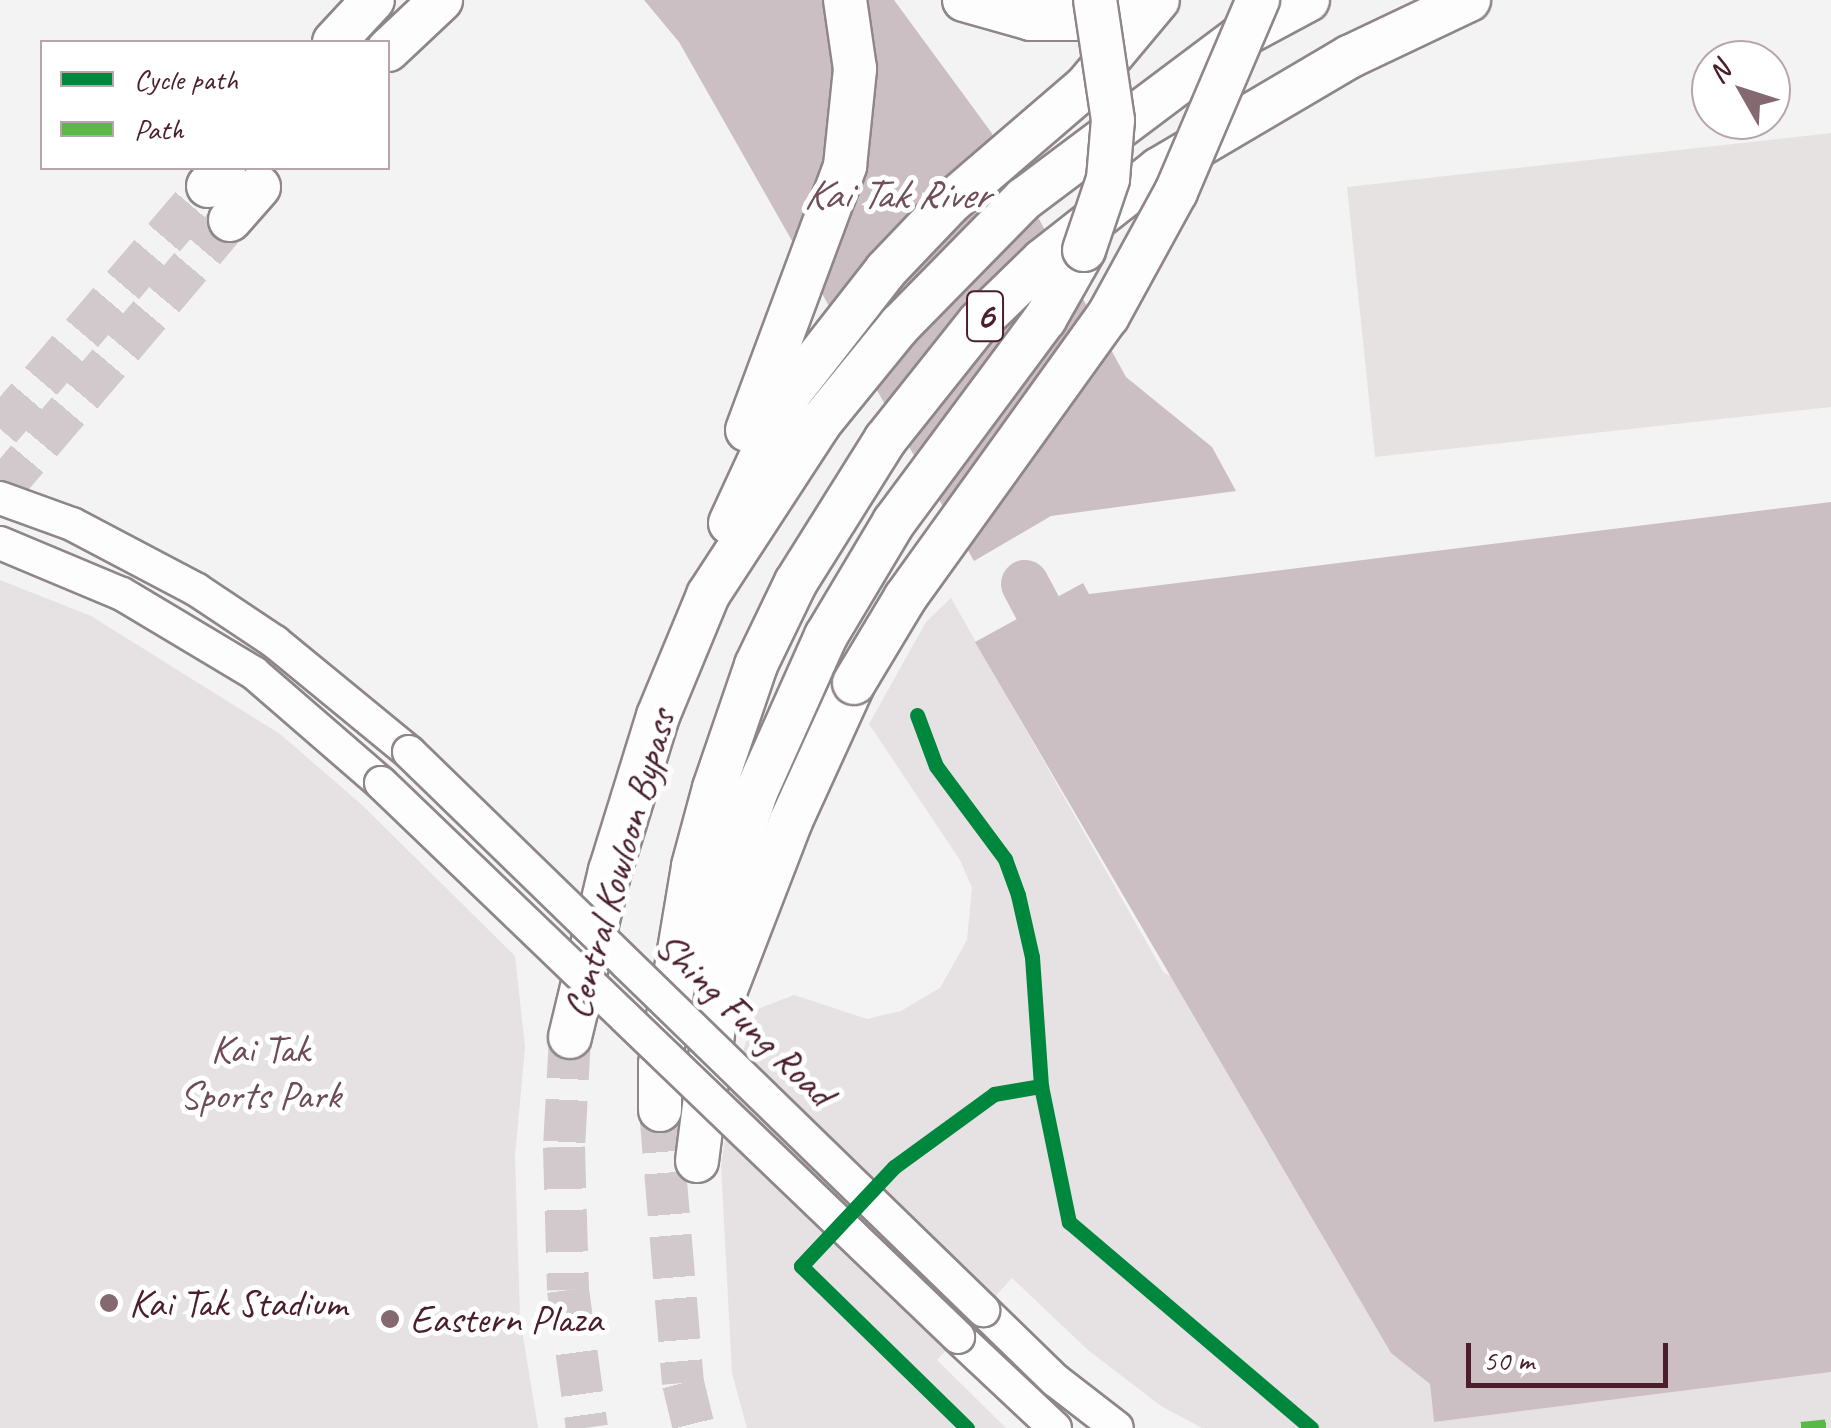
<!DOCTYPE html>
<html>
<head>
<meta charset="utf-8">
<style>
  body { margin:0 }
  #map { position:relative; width:1831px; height:1428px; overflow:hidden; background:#f3f3f3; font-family:Caveat,sans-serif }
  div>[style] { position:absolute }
  .built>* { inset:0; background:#e6e2e2 }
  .green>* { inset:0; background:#e6e1e2 }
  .water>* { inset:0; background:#cbbfc3 }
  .river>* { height:48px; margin:-24px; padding:0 24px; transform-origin:24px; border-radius:24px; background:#cbbfc3 }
  .highway-tunnel>* { height:42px; margin-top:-21px; transform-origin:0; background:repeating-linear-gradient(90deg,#d1c9cb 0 42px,transparent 0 63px) }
  .roads { filter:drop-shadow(2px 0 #8e8688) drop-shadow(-2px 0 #8e8688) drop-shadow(0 2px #8e8688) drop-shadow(0 -2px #8e8688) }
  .secondary>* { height:32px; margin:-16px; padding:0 16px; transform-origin:16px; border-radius:16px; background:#fdfdfd }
  .highway>* { height:42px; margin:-21px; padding:0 21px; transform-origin:21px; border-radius:21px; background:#fdfdfd }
  .bridges { filter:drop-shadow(2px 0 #8e8688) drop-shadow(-2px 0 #8e8688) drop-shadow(0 2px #8e8688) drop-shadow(0 -2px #8e8688) }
  .secondary-bridge>* { height:32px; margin:-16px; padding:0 16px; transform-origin:16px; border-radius:16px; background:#fdfdfd }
  .highway-bridge>* { height:42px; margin:-21px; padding:0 21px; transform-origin:21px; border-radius:21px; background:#fdfdfd }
  .quiet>* { height:12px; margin-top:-6px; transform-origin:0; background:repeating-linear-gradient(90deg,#58b947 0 25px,transparent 0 37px) }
  .cycleway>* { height:15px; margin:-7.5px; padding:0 7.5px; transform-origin:7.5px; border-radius:7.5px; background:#00873e }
  .dots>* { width:28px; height:28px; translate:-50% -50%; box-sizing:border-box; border:5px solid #fff; border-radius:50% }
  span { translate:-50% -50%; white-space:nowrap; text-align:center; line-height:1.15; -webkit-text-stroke:10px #fff; paint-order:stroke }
  .shield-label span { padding:2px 8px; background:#fff; border:2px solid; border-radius:8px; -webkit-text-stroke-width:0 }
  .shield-label { font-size:38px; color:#4a1f2b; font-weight:700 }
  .street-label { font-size:40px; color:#4a1f2b }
  .park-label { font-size:40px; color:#6e4c56 }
  .poi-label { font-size:40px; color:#4a1f2b }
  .left { translate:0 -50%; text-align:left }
  .water-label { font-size:42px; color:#714f59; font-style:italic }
  .legend { position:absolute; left:40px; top:40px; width:350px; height:130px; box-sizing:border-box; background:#fff; border:2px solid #b7a5aa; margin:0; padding:12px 18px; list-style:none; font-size:30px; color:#4a1f2b }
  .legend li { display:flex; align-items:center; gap:20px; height:50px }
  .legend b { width:50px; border:2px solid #b7a5aa }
  .north { position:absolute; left:1691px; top:40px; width:100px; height:100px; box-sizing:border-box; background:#fff; border:2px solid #b7a5aa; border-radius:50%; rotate:309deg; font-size:28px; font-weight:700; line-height:40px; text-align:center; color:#4a1f2b }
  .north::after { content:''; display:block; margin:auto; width:35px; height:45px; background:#856971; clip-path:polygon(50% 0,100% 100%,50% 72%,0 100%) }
  .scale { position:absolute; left:1466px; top:1343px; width:202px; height:45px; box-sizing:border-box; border:5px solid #4a1f2b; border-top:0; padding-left:12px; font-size:30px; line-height:35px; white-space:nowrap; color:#4a1f2b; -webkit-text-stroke:8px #fff; paint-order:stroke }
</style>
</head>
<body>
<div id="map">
  <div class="built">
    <div style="clip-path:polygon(1831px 133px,1831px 407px,1375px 457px,1347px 187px)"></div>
  </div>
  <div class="green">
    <div style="clip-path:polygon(0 580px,91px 616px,280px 734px,361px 804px,515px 956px,525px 1047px,515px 1156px,520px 1318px,538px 1428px,0 1428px)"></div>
    <div style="clip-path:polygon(951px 598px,1164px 973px,1179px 979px,1391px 1353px,1430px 1384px,1434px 1422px,1831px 1372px,1831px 1428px,1202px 1428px,1161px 1406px,1088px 1350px,1012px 1278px,937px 1360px,1006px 1428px,747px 1428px,732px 1373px,721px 1166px,732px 1090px,755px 1010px,794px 995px,867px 1019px,901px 1011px,940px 988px,967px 940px,972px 888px,960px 860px,869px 724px,926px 622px)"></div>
  </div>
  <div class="water">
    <div style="clip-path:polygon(644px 0,894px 0,991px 132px,1126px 377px,1212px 447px,1236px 491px,1051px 516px,974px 561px,679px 42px)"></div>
    <div style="clip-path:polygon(1831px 502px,1831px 1372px,1434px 1422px,1430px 1384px,1391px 1353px,975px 642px,1083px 583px,1089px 594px)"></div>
  </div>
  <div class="river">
    <div style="left:1025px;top:584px;width:27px;rotate:62deg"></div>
  </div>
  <div class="highway-tunnel">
    <div style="left:0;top:429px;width:320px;rotate:-49.4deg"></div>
    <div style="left:0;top:491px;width:355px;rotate:-49.7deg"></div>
    <div style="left:570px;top:1037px;width:110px;rotate:93.1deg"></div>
    <div style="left:564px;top:1147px;width:143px;rotate:88.4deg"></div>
    <div style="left:568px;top:1290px;width:139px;rotate:82.2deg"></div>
    <div style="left:660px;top:1110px;width:274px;rotate:85.2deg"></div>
    <div style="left:683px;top:1383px;width:46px;rotate:76.3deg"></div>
  </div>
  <div class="roads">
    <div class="secondary">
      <div style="left:0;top:498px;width:77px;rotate:19.9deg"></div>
      <div style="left:72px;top:524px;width:141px;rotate:27.8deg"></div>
      <div style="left:197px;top:590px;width:94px;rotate:33.7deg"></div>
      <div style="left:275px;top:642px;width:173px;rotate:39.4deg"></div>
      <div style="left:0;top:543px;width:132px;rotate:22.7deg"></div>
      <div style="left:122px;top:594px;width:154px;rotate:30.9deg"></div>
      <div style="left:254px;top:673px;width:168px;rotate:40.9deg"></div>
      <div style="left:983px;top:1310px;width:100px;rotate:44.2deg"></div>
      <div style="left:1055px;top:1380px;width:78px;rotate:37.7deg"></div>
      <div style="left:958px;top:1337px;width:133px;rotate:43.2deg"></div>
    </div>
    <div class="highway">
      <div style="left:964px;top:0;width:70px;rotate:15.8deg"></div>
      <div style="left:1031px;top:19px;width:51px"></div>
      <div style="left:1082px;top:19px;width:48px;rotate:-23.4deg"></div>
      <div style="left:334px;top:42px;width:57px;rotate:-47.1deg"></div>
      <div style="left:388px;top:50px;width:73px;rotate:-43.3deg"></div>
      <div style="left:208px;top:186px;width:24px;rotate:-48deg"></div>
      <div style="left:230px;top:220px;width:44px;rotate:-48.7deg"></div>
      <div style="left:747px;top:430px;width:282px;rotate:-69.6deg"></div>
      <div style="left:845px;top:166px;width:98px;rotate:-84.1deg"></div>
      <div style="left:855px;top:69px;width:70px;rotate:-98.2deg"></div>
      <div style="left:730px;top:523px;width:143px;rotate:-65.2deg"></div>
      <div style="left:790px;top:393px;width:156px;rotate:-52deg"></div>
      <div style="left:886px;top:270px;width:93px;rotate:-46.3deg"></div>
      <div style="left:950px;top:203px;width:179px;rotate:-40.7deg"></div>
      <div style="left:1086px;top:86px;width:112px;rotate:-50.1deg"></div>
      <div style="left:700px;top:960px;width:179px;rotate:-71.5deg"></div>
      <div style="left:757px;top:790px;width:169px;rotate:-65.9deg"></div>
      <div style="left:826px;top:636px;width:133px;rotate:-59.2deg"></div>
      <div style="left:894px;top:522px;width:253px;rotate:-53.4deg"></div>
      <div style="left:1045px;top:319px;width:79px;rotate:-60.5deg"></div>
      <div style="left:570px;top:1037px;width:171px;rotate:-76.5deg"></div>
      <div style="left:610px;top:871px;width:162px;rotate:-72.8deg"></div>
      <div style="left:658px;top:716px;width:131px;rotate:-67.5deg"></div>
      <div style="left:708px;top:595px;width:205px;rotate:-56.9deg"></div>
      <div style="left:820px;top:423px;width:127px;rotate:-50.8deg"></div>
      <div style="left:900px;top:325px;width:177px;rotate:-45.5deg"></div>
      <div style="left:1024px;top:199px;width:271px;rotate:-36.9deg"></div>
      <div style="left:1241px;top:36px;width:76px;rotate:-28.2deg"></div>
      <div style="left:660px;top:1110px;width:46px;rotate:-90deg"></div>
      <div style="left:660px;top:1064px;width:201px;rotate:-80.5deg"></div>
      <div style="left:693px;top:866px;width:81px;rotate:-74.9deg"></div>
      <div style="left:714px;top:788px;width:130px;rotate:-71.1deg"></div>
      <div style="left:756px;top:665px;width:92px;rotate:-64.3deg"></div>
      <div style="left:796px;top:582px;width:168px;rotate:-57.9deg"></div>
      <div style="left:885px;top:440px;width:151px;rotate:-51.5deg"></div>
      <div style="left:979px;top:322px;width:89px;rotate:-44.1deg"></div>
      <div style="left:1043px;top:260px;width:147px;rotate:-38.1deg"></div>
      <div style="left:1159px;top:169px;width:221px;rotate:-30.5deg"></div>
      <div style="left:1349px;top:57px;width:133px;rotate:-25.4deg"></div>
      <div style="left:697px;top:1161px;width:144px;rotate:-82.8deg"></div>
      <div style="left:715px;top:1018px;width:211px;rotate:-68.9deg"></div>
      <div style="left:791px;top:821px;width:152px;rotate:-65.5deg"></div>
    </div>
  </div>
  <div class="bridges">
    <div class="secondary-bridge">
      <div style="left:409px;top:752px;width:801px;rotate:44.19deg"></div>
      <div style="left:381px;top:783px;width:800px;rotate:43.83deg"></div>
    </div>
    <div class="highway-bridge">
      <div style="left:1084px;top:250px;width:75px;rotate:-71.3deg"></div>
      <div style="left:1108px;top:179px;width:59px;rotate:-85.2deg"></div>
      <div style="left:1113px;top:120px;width:121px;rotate:-98.5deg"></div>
      <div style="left:854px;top:683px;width:99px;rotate:-59deg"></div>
      <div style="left:905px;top:598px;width:347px;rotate:-54.3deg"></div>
      <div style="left:1108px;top:316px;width:141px;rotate:-61.3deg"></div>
      <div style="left:1176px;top:192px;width:209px;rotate:-66.9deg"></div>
    </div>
  </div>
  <div class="quiet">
    <div style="left:1801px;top:1428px;width:30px;rotate:-6deg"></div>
  </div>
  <div class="cycleway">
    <div style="left:917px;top:715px;width:54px;rotate:69.6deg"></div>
    <div style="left:936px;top:766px;width:116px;rotate:53.4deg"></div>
    <div style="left:1005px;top:859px;width:38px;rotate:70deg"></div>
    <div style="left:1018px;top:895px;width:64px;rotate:77.3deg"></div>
    <div style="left:1032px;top:957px;width:129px;rotate:86deg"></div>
    <div style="left:1041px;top:1086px;width:139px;rotate:78.4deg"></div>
    <div style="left:1069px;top:1222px;width:318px;rotate:40.4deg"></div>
    <div style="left:967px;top:1428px;width:232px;rotate:-135.7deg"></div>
    <div style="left:801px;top:1266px;width:136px;rotate:-46.8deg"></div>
    <div style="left:894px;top:1167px;width:124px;rotate:-36.1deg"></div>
    <div style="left:994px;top:1094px;width:48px;rotate:-9.7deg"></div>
  </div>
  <div class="dots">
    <div style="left:109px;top:1303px;background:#856971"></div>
    <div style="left:390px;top:1319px;background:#856971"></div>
  </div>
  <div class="shield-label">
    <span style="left:985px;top:316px">6</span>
  </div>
  <div class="street-label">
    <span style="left:619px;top:864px;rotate:-74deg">Central Kowloon Bypass</span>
    <span style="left:745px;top:1019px;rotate:44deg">Shing Fung Road</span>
  </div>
  <div class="park-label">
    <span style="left:260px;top:1072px">Kai Tak<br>Sports Park</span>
  </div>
  <div class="poi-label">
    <span class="left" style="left:129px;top:1303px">Kai Tak Stadium</span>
    <span class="left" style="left:410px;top:1319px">Eastern Plaza</span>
  </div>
  <div class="water-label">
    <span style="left:896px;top:195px">Kai Tak River</span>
  </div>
  <ul class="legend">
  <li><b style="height:12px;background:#00873e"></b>Cycle path</li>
  <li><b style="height:12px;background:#58b947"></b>Path</li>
  </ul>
  <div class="north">N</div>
  <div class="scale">50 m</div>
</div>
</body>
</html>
